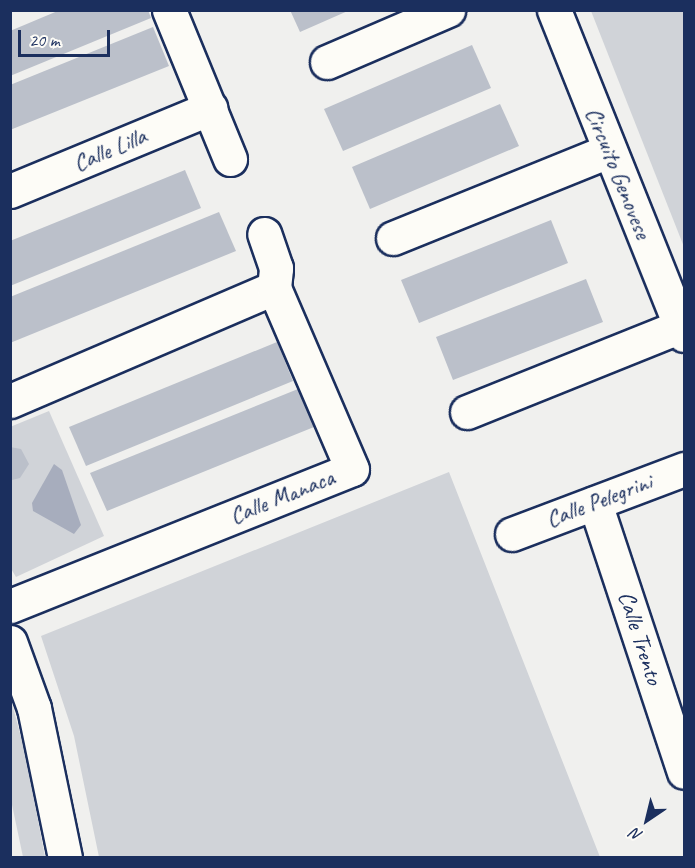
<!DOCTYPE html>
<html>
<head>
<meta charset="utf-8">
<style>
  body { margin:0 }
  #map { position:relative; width:695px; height:868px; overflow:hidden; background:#f0f0ee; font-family:Caveat,sans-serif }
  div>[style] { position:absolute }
  .green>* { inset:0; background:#d0d3d8 }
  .water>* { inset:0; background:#a7adbd }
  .building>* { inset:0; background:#bbc0ca }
  .roads { filter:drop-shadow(2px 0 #1b2f5e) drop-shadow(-2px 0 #1b2f5e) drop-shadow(0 2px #1b2f5e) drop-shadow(0 -2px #1b2f5e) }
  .minor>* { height:33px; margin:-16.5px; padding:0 16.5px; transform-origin:16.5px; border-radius:16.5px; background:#fdfcf7 }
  span { translate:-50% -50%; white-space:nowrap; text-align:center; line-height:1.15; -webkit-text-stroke:4.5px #fdfcf7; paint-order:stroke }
  .street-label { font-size:24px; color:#1b2f5e }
  .frame { position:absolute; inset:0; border:12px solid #1b2f5e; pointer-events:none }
  .north { position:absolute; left:617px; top:790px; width:60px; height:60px; -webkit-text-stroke:4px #fdfcf7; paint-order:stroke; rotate:215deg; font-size:16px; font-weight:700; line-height:24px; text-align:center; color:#1b2f5e }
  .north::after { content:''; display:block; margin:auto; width:21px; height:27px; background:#1b2f5e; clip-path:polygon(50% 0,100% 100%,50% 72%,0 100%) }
  .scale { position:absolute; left:18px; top:30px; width:92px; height:27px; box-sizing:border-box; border:3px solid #1b2f5e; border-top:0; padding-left:8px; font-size:18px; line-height:21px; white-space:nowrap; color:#1b2f5e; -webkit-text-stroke:4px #fdfcf7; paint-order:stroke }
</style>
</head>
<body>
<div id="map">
  <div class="green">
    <div style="clip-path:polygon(591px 11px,684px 11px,684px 247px)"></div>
    <div style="clip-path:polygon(49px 411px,104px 536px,16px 577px,10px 567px,10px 427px)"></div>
    <div style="clip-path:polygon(449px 472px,600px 857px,99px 857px,74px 736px,41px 636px)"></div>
    <div style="clip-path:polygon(11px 700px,25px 752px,45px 857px,23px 857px,11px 800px)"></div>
  </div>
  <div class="water">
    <div style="clip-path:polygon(54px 464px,62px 470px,81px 525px,74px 534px,33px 511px,32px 503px)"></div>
  </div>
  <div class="building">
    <div style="clip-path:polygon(60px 10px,148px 10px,151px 18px,10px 76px,10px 31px)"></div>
    <div style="clip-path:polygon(290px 10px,350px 10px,300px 32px)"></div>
    <div style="clip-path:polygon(153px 27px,169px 66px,10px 130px,10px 85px)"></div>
    <div style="clip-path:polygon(472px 45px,491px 88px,343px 151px,324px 109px)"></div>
    <div style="clip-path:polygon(500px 104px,519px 146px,370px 209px,352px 167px)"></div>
    <div style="clip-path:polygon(185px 170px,201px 208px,10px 286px,10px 241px)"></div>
    <div style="clip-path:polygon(219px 212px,236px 251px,10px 343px,10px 297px)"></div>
    <div style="clip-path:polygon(551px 220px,568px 263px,419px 323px,401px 280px)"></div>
    <div style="clip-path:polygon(586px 279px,603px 322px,453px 380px,436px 337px)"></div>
    <div style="clip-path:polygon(277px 342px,293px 381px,86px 466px,69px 427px)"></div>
    <div style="clip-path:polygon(298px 389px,314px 427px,107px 511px,90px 473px)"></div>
    <div style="clip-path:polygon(10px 447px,21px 449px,29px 464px,20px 478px,12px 480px)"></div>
  </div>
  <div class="roads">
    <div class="minor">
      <div style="left:169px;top:10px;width:161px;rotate:67.7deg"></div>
      <div style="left:554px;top:10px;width:350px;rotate:68.2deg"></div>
      <div style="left:327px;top:62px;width:132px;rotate:-23.3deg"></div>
      <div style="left:10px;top:191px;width:217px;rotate:-22.5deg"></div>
      <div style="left:393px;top:238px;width:232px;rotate:-22deg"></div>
      <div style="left:10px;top:401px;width:287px;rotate:-23.2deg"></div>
      <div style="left:467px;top:412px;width:231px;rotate:-21.9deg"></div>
      <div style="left:595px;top:503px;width:283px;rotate:71.7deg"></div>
      <div style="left:512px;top:534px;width:184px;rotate:-20.7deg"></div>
      <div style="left:10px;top:606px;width:368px;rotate:-21.8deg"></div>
      <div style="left:352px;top:469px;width:197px;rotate:-113.3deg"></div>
      <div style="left:274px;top:288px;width:20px;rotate:-84deg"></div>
      <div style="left:276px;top:268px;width:36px;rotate:-109deg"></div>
      <div style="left:10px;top:642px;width:70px;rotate:70deg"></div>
      <div style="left:34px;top:708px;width:153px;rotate:78.3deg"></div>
    </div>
  </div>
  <div class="street-label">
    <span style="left:110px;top:150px;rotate:-23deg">Calle Lilla</span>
    <span style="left:618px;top:173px;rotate:68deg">Circuito Genovese</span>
    <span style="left:282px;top:497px;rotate:-22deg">Calle Manaca</span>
    <span style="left:599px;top:501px;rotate:-21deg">Calle Pelegrini</span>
    <span style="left:640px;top:638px;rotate:72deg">Calle Trento</span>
  </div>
  <div class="frame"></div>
  <div class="north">N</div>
  <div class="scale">20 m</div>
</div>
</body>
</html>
